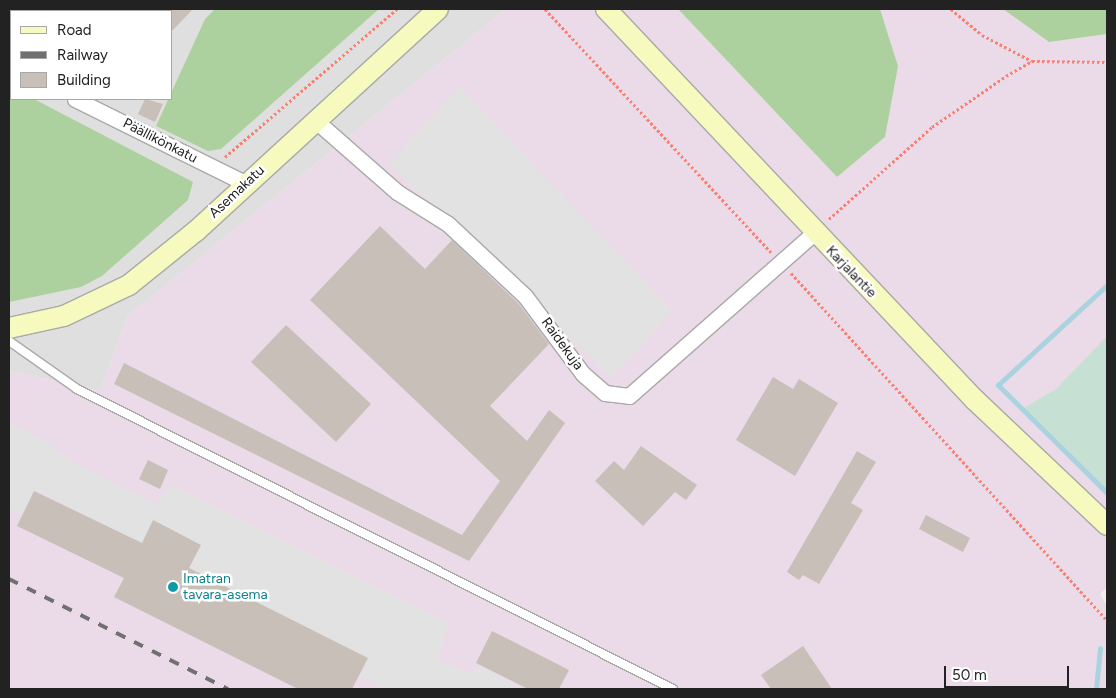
<!DOCTYPE html>
<html>
<head>
<meta charset="utf-8">
<style>
  body { margin:0 }
  #map { position:relative; width:1116px; height:698px; overflow:hidden; background:#f2efe9; font-family:Figtree,sans-serif }
  div>[style] { position:absolute }
  .residential>* { inset:0; background:#e0dfdf }
  .industrial>* { inset:0; background:#ebdbe8 }
  .forest>* { inset:0; background:#add19e }
  .wetland>* { inset:0; background:#c6e0d4 }
  .parking>* { inset:0; background:#e2e2e2 }
  .stream>* { height:5px; margin:-2.5px; padding:0 2.5px; transform-origin:2.5px; border-radius:2.5px; background:#aad3df }
  .building>* { inset:0; background:#c7bfb8 }
  .path>* { height:3px; margin-top:-1.5px; transform-origin:0; background:repeating-linear-gradient(90deg,#fa8072 0 2.5px,transparent 0 5px) }
  .roads { filter:drop-shadow(1px 0 #a9a9a9) drop-shadow(-1px 0 #a9a9a9) drop-shadow(0 1px #a9a9a9) drop-shadow(0 -1px #a9a9a9) }
  .lane>* { height:8px; margin:-4px; padding:0 4px; transform-origin:4px; border-radius:4px; background:#fff }
  .street>* { height:15px; margin:-7.5px; padding:0 7.5px; transform-origin:7.5px; border-radius:7.5px; background:#fff }
  .secondary>* { height:20px; margin:-10px; padding:0 10px; transform-origin:10px; border-radius:10px; background:#f7fabf }
  .rail>* { height:4px; margin-top:-2px; transform-origin:0; background:repeating-linear-gradient(90deg,#707070 0 10px,transparent 0 20px) }
  .dots>* { width:14px; height:14px; translate:-50% -50%; box-sizing:border-box; border:2px solid #fff; border-radius:50% }
  span { translate:-50% -50%; white-space:nowrap; text-align:center; line-height:1.15; -webkit-text-stroke:5px #fff; paint-order:stroke }
  .street-label { font-size:14px; color:#222 }
  .culture-label { font-size:14px; color:#0d838f }
  .left { translate:0 -50%; text-align:left }
  .frame { position:absolute; inset:0; border:10px solid #222; pointer-events:none }
  .legend { position:absolute; left:10px; top:10px; width:162px; height:90px; box-sizing:border-box; background:#fff; border:1px solid #a7a7a7; margin:0; padding:6px 9px; list-style:none; font-size:15px; color:#222 }
  .legend li { display:flex; align-items:center; gap:10px; height:25px }
  .legend b { width:25px; border:1px solid #a7a7a7 }
  .scale { position:absolute; left:944px; top:666px; width:125px; height:22px; box-sizing:border-box; border:2px solid #222; border-top:0; padding-left:6px; font-size:15px; line-height:18px; white-space:nowrap; color:#222; -webkit-text-stroke:4px #fff; paint-order:stroke }
</style>
</head>
<body>
<div id="map">
  <div class="residential">
    <div style="clip-path:polygon(evenodd,9px 9px,506px 9px,128px 316px,100px 391px,9px 371px,9px 9px,11px 11px,171px 11px,171px 99px,11px 99px,11px 11px)"></div>
  </div>
  <div class="industrial">
    <div style="clip-path:polygon(506px 9px,678px 9px,837px 177px,898px 66px,880px 9px,1003px 9px,1049px 42px,1107px 34px,1107px 587px,1100px 594px,1107px 606px,1107px 689px,9px 689px,9px 371px,100px 391px,128px 316px)"></div>
  </div>
  <div class="forest">
    <div style="clip-path:polygon(215px 9px,379px 9px,221px 149px,208px 151px,156px 126px,205px 19px)"></div>
    <div style="clip-path:polygon(678px 9px,880px 9px,898px 66px,885px 137px,837px 177px)"></div>
    <div style="clip-path:polygon(1003px 9px,1107px 9px,1107px 34px,1049px 42px)"></div>
    <div style="clip-path:polygon(9px 85px,11px 99px,34px 99px,193px 182px,188px 200px,102px 276px,81px 287px,9px 302px)"></div>
  </div>
  <div class="wetland">
    <div style="clip-path:polygon(1107px 336px,1107px 493px,1022px 409px,1056px 389px)"></div>
  </div>
  <div class="parking">
    <div style="clip-path:polygon(460px 87px,672px 311px,611px 378px,389px 164px)"></div>
    <div style="clip-path:polygon(9px 423px,48px 442px,71px 461px,156px 504px,171px 485px,449px 623px,437px 660px,472px 674px,479px 666px,524px 689px,387px 689px,359px 675px,367px 661px,188px 571px,200px 546px,156px 524px,145px 545px,36px 490px,23px 515px,9px 508px)"></div>
  </div>
  <div class="stream">
    <div style="left:1107px;top:285px;width:148px;rotate:137.5deg"></div>
    <div style="left:998px;top:385px;width:153px;rotate:44.7deg"></div>
    <div style="left:1096px;top:689px;width:41px;rotate:-84.4deg"></div>
  </div>
  <div class="building">
    <div style="clip-path:polygon(171px 9px,193px 9px,171px 32px)"></div>
    <div style="clip-path:polygon(145px 99px,163px 104px,155px 122px,138px 114px)"></div>
    <div style="clip-path:polygon(380px 226px,425px 269px,452px 240px,519px 304px,549px 344px,490px 406px,527px 441px,549px 410px,565px 423px,469px 561px,114px 384px,124px 363px,462px 535px,500px 481px,310px 300px)"></div>
    <div style="clip-path:polygon(286px 325px,371px 404px,336px 442px,251px 362px)"></div>
    <div style="clip-path:polygon(773px 377px,793px 389px,799px 379px,838px 403px,795px 476px,736px 440px)"></div>
    <div style="clip-path:polygon(641px 446px,697px 485px,686px 500px,675px 492px,643px 526px,595px 481px,614px 461px,624px 470px)"></div>
    <div style="clip-path:polygon(857px 451px,876px 462px,851px 503px,863px 510px,819px 584px,803px 575px,799px 580px,787px 572px)"></div>
    <div style="clip-path:polygon(148px 460px,168px 470px,160px 489px,139px 479px)"></div>
    <div style="clip-path:polygon(34px 491px,142px 543px,153px 520px,201px 545px,189px 568px,368px 658px,352px 689px,298px 689px,114px 597px,124px 578px,17px 526px)"></div>
    <div style="clip-path:polygon(926px 515px,970px 538px,963px 552px,919px 529px)"></div>
    <div style="clip-path:polygon(492px 631px,569px 670px,559px 689px,528px 689px,476px 663px)"></div>
    <div style="clip-path:polygon(803px 646px,832px 689px,771px 689px,761px 675px)"></div>
  </div>
  <div class="path">
    <div style="left:545px;top:9px;width:332px;rotate:47.1deg"></div>
    <div style="left:951px;top:9px;width:40px;rotate:40deg"></div>
    <div style="left:982px;top:35px;width:56px;rotate:27.5deg"></div>
    <div style="left:225px;top:157px;width:227px;rotate:-40.7deg"></div>
    <div style="left:829px;top:219px;width:138px;rotate:-41.8deg"></div>
    <div style="left:932px;top:127px;width:90px;rotate:-34.6deg"></div>
    <div style="left:1006px;top:76px;width:30px;rotate:-30deg"></div>
    <div style="left:1032px;top:61px;width:75px;rotate:0.8deg"></div>
    <div style="left:791px;top:273px;width:469px;rotate:47.7deg"></div>
  </div>
  <div class="roads">
    <div class="lane">
      <div style="left:9px;top:341px;width:83px;rotate:35.2deg"></div>
      <div style="left:77px;top:389px;width:667px;rotate:26.72deg"></div>
    </div>
    <div class="street">
      <div style="left:19px;top:11px;width:2px;rotate:-63deg"></div>
      <div style="left:9px;top:33px;width:5px;rotate:-68deg"></div>
      <div style="left:9px;top:65px;width:3px;rotate:45deg"></div>
      <div style="left:75px;top:99px;width:190px;rotate:26.3deg"></div>
      <div style="left:315px;top:120px;width:109px;rotate:41.3deg"></div>
      <div style="left:397px;top:192px;width:60px;rotate:32.1deg"></div>
      <div style="left:448px;top:224px;width:105px;rotate:43.1deg"></div>
      <div style="left:525px;top:296px;width:97px;rotate:53.4deg"></div>
      <div style="left:583px;top:374px;width:29px;rotate:41deg"></div>
      <div style="left:605px;top:393px;width:24px;rotate:7deg"></div>
      <div style="left:629px;top:396px;width:247px;rotate:-41.4deg"></div>
    </div>
    <div class="secondary">
      <div style="left:606px;top:9px;width:538px;rotate:46.66deg"></div>
      <div style="left:975px;top:400px;width:182px;rotate:43.4deg"></div>
      <div style="left:9px;top:328px;width:56px;rotate:-12.3deg"></div>
      <div style="left:64px;top:316px;width:72px;rotate:-25.5deg"></div>
      <div style="left:129px;top:285px;width:86px;rotate:-38.9deg"></div>
      <div style="left:196px;top:231px;width:328px;rotate:-42.5deg"></div>
    </div>
  </div>
  <div class="rail">
    <div style="left:9px;top:579px;width:245px;rotate:26.7deg"></div>
  </div>
  <div class="dots">
    <div style="left:173px;top:587px;background:#0f9aa8"></div>
  </div>
  <div class="street-label">
    <span style="left:160px;top:141px;rotate:27deg">Päällikönkatu</span>
    <span style="left:237px;top:192px;rotate:-43deg">Asemakatu</span>
    <span style="left:851px;top:272px;rotate:46deg">Karjalantie</span>
    <span style="left:562px;top:344px;rotate:54deg">Raidekuja</span>
  </div>
  <div class="culture-label">
    <span class="left" style="left:183px;top:587px">Imatran<br>tavara-asema</span>
  </div>
  <div class="frame"></div>
  <ul class="legend">
  <li><b style="height:6px;background:#f7fabf"></b>Road</li>
  <li><b style="height:6px;background:#707070"></b>Railway</li>
  <li><b style="height:14px;background:#c7bfb8"></b>Building</li>
  </ul>
  <div class="scale">50 m</div>
</div>
</body>
</html>
